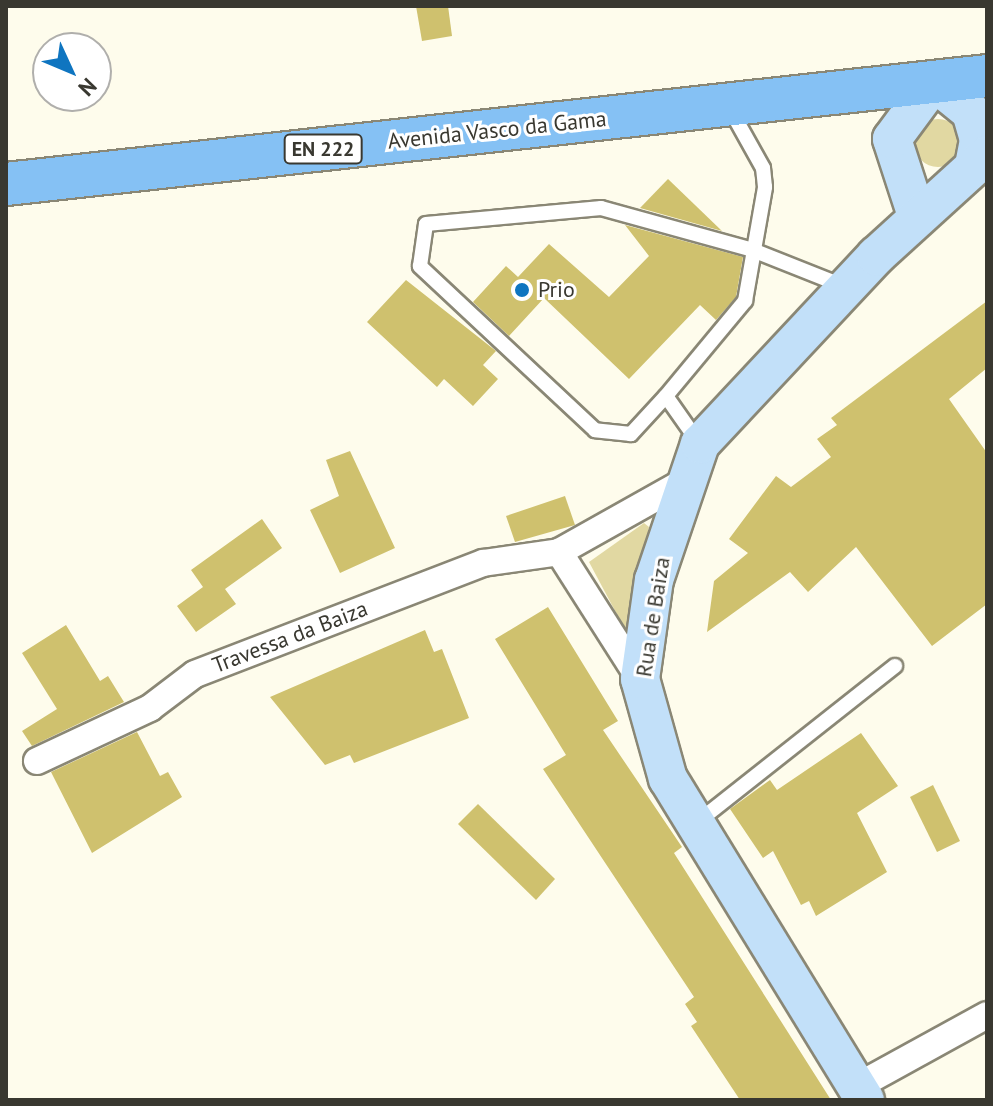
<!DOCTYPE html>
<html>
<head>
<meta charset="utf-8">
<style>
  body { margin:0 }
  #map { position:relative; width:993px; height:1106px; overflow:hidden; background:#fefcec; font-family:"PT Sans",sans-serif }
  div>[style] { position:absolute }
  .green>* { inset:0; background:#e1d8a2 }
  .round { border-radius:50% }
  .building>* { inset:0; background:#cfc16e }
  .roads { filter:drop-shadow(2px 0 #8a8775) drop-shadow(-2px 0 #8a8775) drop-shadow(0 2px #8a8775) drop-shadow(0 -2px #8a8775) }
  .lane>* { height:14px; margin:-7px; padding:0 7px; transform-origin:7px; border-radius:7px; background:#fff }
  .street>* { height:26px; margin:-13px; padding:0 13px; transform-origin:13px; border-radius:13px; background:#fff }
  .secondary>* { height:38px; margin:-19px; padding:0 19px; transform-origin:19px; border-radius:19px; background:#c2e0f9 }
  .primary>* { height:42px; margin:-21px; padding:0 21px; transform-origin:21px; border-radius:21px; background:#85c1f4 }
  .dots>* { width:22px; height:22px; translate:-50% -50%; box-sizing:border-box; border:4px solid #fff; border-radius:50% }
  span { translate:-50% -50%; white-space:nowrap; text-align:center; line-height:1.15; -webkit-text-stroke:6px #fff; paint-order:stroke }
  .shield-label span { padding:2px 6px; background:#fff; border:2px solid; border-radius:6px; -webkit-text-stroke-width:0 }
  .shield-label { font-size:20px; color:#393830; font-weight:700 }
  .street-label { font-size:22px; color:#393830 }
  .poi-label { font-size:22px; color:#393830 }
  .left { translate:0 -50%; text-align:left }
  .frame { position:absolute; inset:0; border:8px solid #393830; pointer-events:none }
  .north { position:absolute; left:32px; top:32px; width:80px; height:80px; box-sizing:border-box; background:#fff; border:2px solid #b0afac; border-radius:50%; rotate:134deg; font-size:22px; font-weight:700; line-height:32px; text-align:center; color:#393830 }
  .north::after { content:''; display:block; margin:auto; width:28px; height:36px; background:#0f75c0; clip-path:polygon(50% 0,100% 100%,50% 72%,0 100%) }
</style>
</head>
<body>
<div id="map">
  <div class="green">
    <div class="round" style="left:914px;top:119px;width:48px;height:48px"></div>
    <div style="clip-path:polygon(644px 523px,649px 527px,629px 637px,589px 562px)"></div>
  </div>
  <div class="building">
    <div style="clip-path:polygon(416px 6px,448px 6px,452px 36px,422px 41px)"></div>
    <div style="clip-path:polygon(668px 179px,722px 231px,640px 208px)"></div>
    <div style="clip-path:polygon(625px 225px,743px 257px,736px 297px,716px 320px,700px 305px,629px 379px,544px 298px,509px 336px,473px 302px,506px 266px,518px 277px,549px 244px,609px 297px,649px 256px)"></div>
    <div style="clip-path:polygon(406px 280px,496px 351px,483px 365px,498px 379px,473px 406px,444px 379px,437px 387px,367px 322px)"></div>
    <div style="clip-path:polygon(987px 301px,987px 368px,949px 399px,987px 453px,987px 604px,932px 646px,856px 547px,808px 592px,790px 572px,707px 632px,714px 581px,748px 553px,729px 539px,776px 476px,791px 487px,831px 457px,817px 439px,837px 425px,831px 418px)"></div>
    <div style="clip-path:polygon(350px 451px,395px 548px,340px 573px,310px 510px,339px 496px,326px 460px)"></div>
    <div style="clip-path:polygon(565px 496px,575px 525px,515px 542px,506px 516px)"></div>
    <div style="clip-path:polygon(262px 519px,282px 548px,225px 589px,236px 604px,196px 632px,177px 606px,203px 587px,191px 570px)"></div>
    <div style="clip-path:polygon(548px 607px,618px 721px,603px 730px,682px 847px,674px 853px,831px 1100px,740px 1100px,691px 1026px,697px 1022px,685px 1004px,694px 997px,543px 769px,566px 755px,495px 639px)"></div>
    <div style="clip-path:polygon(66px 625px,100px 681px,108px 676px,124px 702px,32px 746px,22px 731px,57px 709px,22px 653px)"></div>
    <div style="clip-path:polygon(425px 630px,434px 652px,442px 649px,469px 718px,354px 763px,350px 755px,325px 765px,270px 697px)"></div>
    <div style="clip-path:polygon(137px 732px,160px 776px,168px 772px,182px 797px,92px 853px,51px 772px)"></div>
    <div style="clip-path:polygon(861px 733px,898px 786px,857px 813px,887px 872px,816px 916px,809px 901px,801px 905px,773px 851px,763px 858px,730px 809px,770px 780px,777px 790px)"></div>
    <div style="clip-path:polygon(933px 785px,960px 841px,937px 852px,910px 797px)"></div>
    <div style="clip-path:polygon(478px 804px,555px 879px,536px 900px,458px 824px)"></div>
  </div>
  <div class="roads">
    <div class="lane">
      <div style="left:666px;top:396px;width:52px;rotate:132.6deg"></div>
      <div style="left:631px;top:434px;width:36px;rotate:-174deg"></div>
      <div style="left:595px;top:430px;width:240px;rotate:-136.9deg"></div>
      <div style="left:420px;top:266px;width:42px;rotate:-81.9deg"></div>
      <div style="left:426px;top:224px;width:176px;rotate:-5.2deg"></div>
      <div style="left:601px;top:208px;width:155px;rotate:15.4deg"></div>
      <div style="left:750px;top:249px;width:103px;rotate:21.6deg"></div>
      <div style="left:699px;top:443px;width:57px;rotate:-125.1deg"></div>
      <div style="left:666px;top:396px;width:124px;rotate:-50.3deg"></div>
      <div style="left:745px;top:301px;width:116px;rotate:-80deg"></div>
      <div style="left:765px;top:187px;width:19px;rotate:-96deg"></div>
      <div style="left:763px;top:168px;width:68px;rotate:-119.2deg"></div>
      <div style="left:695px;top:824px;width:255px;rotate:-38.3deg"></div>
    </div>
    <div class="street">
      <div style="left:559px;top:552px;width:151px;rotate:57.5deg"></div>
      <div style="left:37px;top:761px;width:125px;rotate:-25.1deg"></div>
      <div style="left:150px;top:708px;width:56px;rotate:-37.1deg"></div>
      <div style="left:195px;top:674px;width:309px;rotate:-21.1deg"></div>
      <div style="left:483px;top:563px;width:77px;rotate:-8.2deg"></div>
      <div style="left:559px;top:552px;width:141px;rotate:-29.3deg"></div>
      <div style="left:858px;top:1086px;width:147px;rotate:-28.8deg"></div>
    </div>
    <div class="secondary">
      <div style="left:917px;top:216px;width:81px;rotate:-108deg"></div>
      <div style="left:892px;top:139px;width:71px;rotate:-53.6deg"></div>
      <div style="left:934px;top:82px;width:48px;rotate:39deg"></div>
      <div style="left:971px;top:112px;width:29px;rotate:74deg"></div>
      <div style="left:979px;top:140px;width:25px;rotate:101deg"></div>
      <div style="left:865px;top:1100px;width:377px;rotate:-121.5deg"></div>
      <div style="left:668px;top:779px;width:104px;rotate:-105.6deg"></div>
      <div style="left:640px;top:679px;width:100px;rotate:-82deg"></div>
      <div style="left:654px;top:580px;width:144px;rotate:-71.3deg"></div>
      <div style="left:700px;top:444px;width:258px;rotate:-46.9deg"></div>
      <div style="left:876px;top:256px;width:150px;rotate:-42.3deg"></div>
    </div>
    <div class="primary">
      <div style="left:6px;top:184px;width:987px;rotate:-6.28deg"></div>
    </div>
  </div>
  <div class="dots">
    <div style="left:522px;top:290px;background:#0f75c0"></div>
  </div>
  <div class="shield-label">
    <span style="left:323px;top:149px">EN 222</span>
  </div>
  <div class="street-label">
    <span style="left:497px;top:130px;rotate:-6deg">Avenida Vasco da Gama</span>
    <span style="left:653px;top:617px;rotate:-81deg">Rua de Baiza</span>
    <span style="left:290px;top:637px;rotate:-21deg">Travessa da Baiza</span>
  </div>
  <div class="poi-label">
    <span class="left" style="left:538px;top:290px">Prio</span>
  </div>
  <div class="frame"></div>
  <div class="north">N</div>
</div>
</body>
</html>
